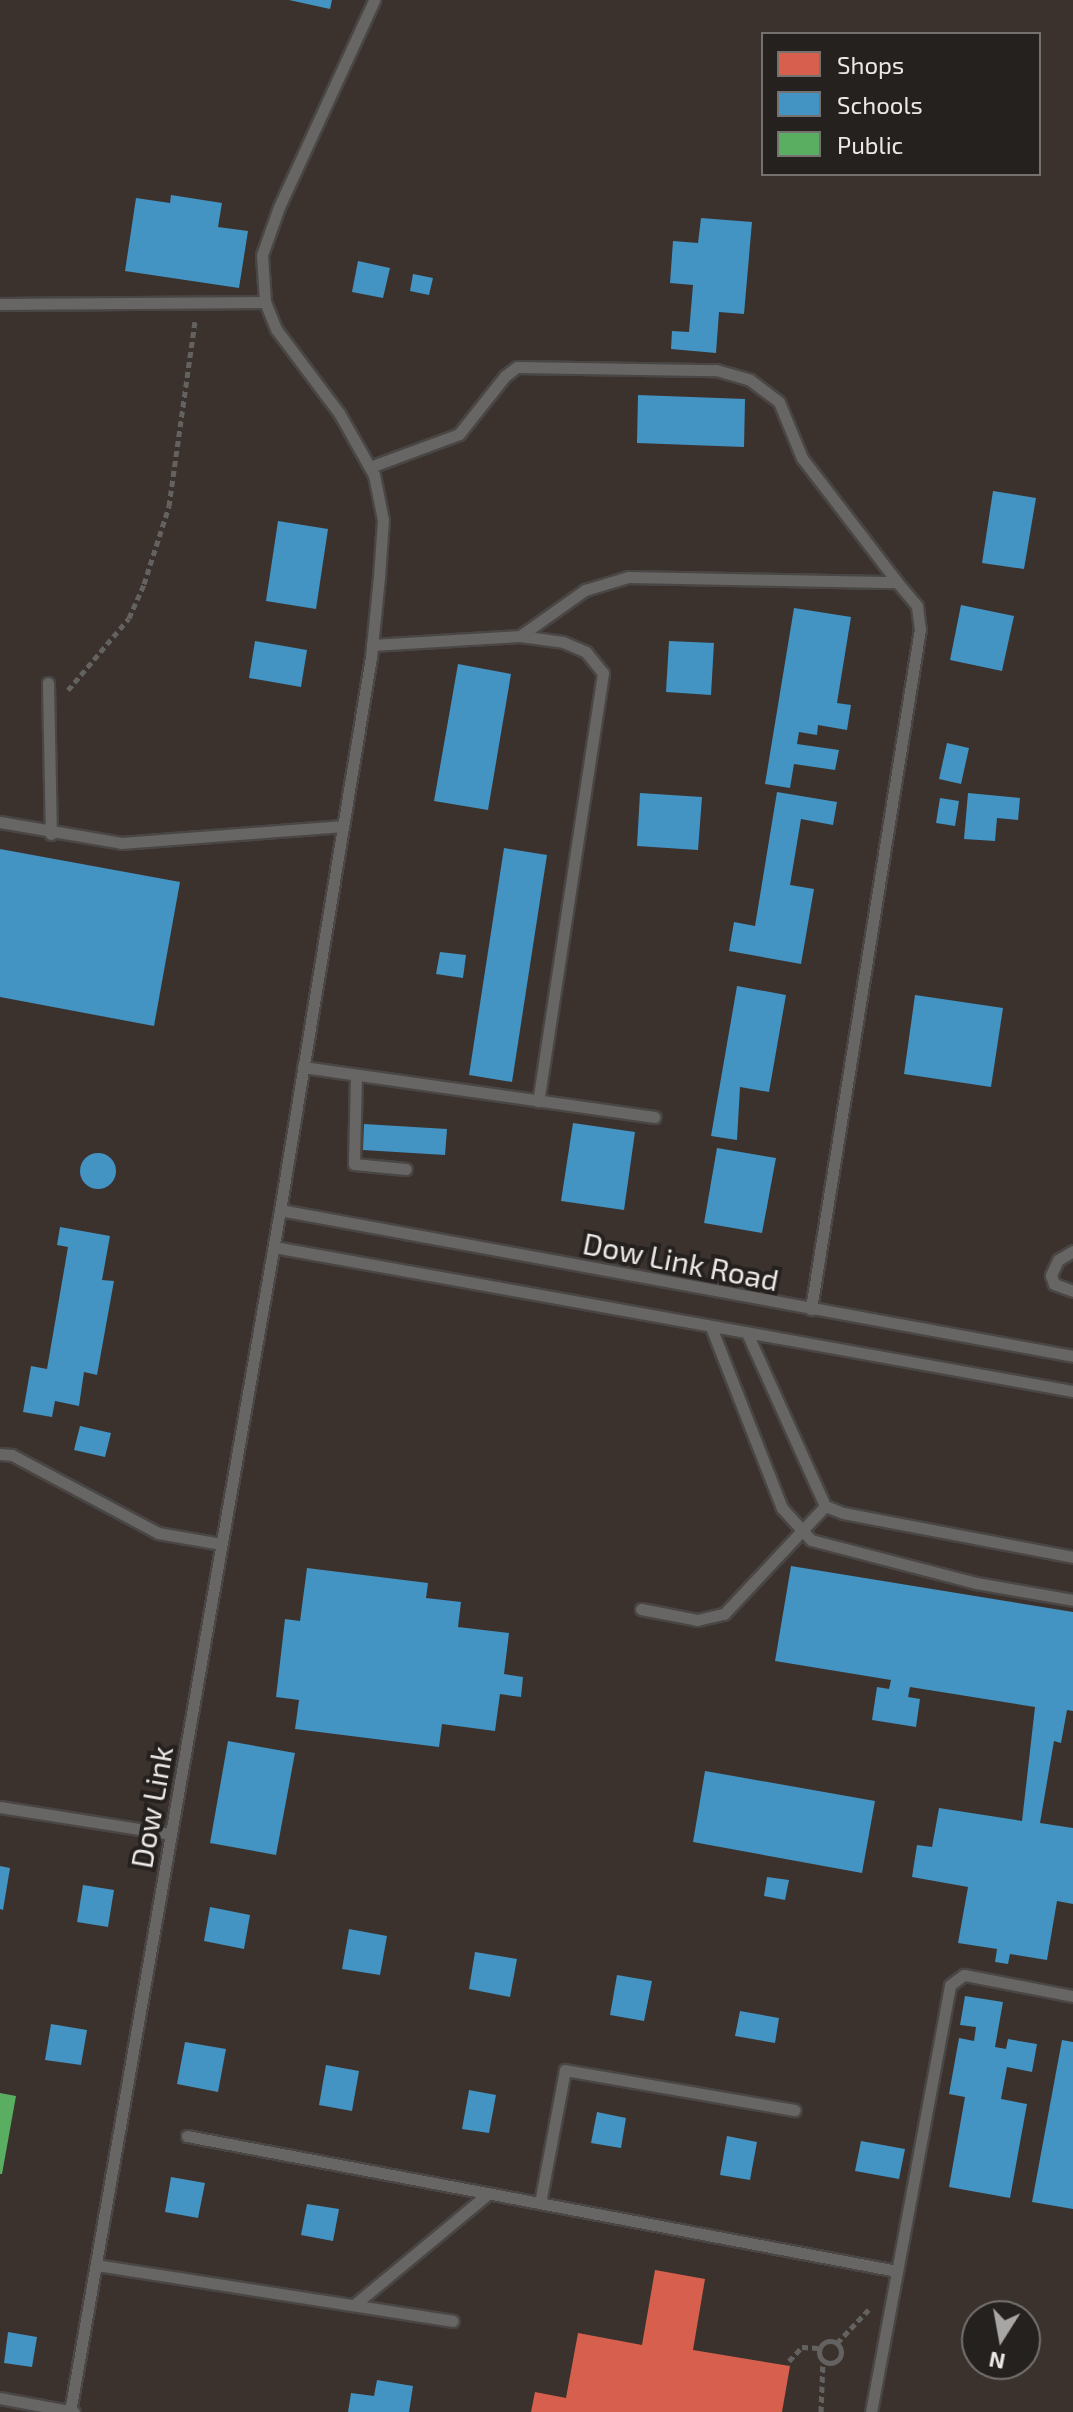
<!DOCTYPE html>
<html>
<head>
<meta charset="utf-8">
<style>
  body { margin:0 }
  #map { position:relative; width:1073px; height:2412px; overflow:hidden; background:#2d2b29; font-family:"Exo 2",sans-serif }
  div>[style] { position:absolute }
  .built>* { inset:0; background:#3b322d }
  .shops>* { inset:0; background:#d6604d }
  .schools>* { inset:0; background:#4393c3 }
  .round { border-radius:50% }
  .public>* { inset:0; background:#5aae61 }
  .path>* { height:5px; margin-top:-2.5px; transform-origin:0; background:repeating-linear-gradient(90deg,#646261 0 6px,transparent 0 10px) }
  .path>.ring { margin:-2.5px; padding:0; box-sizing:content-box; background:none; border:5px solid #646261; border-radius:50% }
  .roads { filter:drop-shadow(2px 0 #494645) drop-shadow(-2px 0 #494645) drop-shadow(0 2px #494645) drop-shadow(0 -2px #494645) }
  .service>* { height:11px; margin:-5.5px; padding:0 5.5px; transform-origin:5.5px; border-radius:5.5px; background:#676664 }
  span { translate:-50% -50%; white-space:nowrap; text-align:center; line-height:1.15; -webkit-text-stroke:8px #25211e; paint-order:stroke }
  .street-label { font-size:30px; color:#ebe8e7 }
  .legend { position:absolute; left:761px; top:32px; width:280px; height:144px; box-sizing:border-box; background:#25211e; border:2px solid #74716e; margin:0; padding:10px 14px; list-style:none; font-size:24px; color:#ebe8e7 }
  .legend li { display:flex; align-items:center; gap:16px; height:40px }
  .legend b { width:40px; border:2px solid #74716e }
  .north { position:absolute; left:961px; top:2300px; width:80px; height:80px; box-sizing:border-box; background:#25211e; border:2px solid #74716e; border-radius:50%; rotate:191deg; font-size:22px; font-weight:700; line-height:32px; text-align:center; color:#ebe8e7 }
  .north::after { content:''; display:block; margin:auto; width:28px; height:36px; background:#a8a6a4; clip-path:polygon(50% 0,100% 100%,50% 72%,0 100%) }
</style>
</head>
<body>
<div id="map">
  <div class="built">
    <div style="clip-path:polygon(evenodd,0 0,1073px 0,1073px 2412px,0 2412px,0 0,763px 34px,1039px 34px,1039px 174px,763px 174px,763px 34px,0 0,977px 2316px,1025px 2316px,1025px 2364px,977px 2364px,977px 2316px)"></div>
  </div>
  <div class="shops">
    <div style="clip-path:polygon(655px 2270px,705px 2279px,693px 2350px,790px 2366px,782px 2412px,531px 2412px,535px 2392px,566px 2398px,578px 2333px,642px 2345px)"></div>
  </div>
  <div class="schools">
    <div style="clip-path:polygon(289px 0,332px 0,330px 9px)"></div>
    <div style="clip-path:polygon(171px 195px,222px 203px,218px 227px,248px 231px,239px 288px,125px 271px,136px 198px,170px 203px)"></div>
    <div style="clip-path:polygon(701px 218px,752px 222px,744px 314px,719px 312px,716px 353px,671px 349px,672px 331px,689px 332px,693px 285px,670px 283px,673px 241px,698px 243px)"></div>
    <div style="clip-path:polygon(358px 261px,390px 268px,383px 298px,352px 292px)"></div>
    <div style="clip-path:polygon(413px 274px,433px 278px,429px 295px,410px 291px)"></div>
    <div style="clip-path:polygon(638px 395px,745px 399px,744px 447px,637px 443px)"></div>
    <div style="clip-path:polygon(993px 491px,1036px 498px,1024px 569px,982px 563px)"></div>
    <div style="clip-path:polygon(278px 521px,328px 529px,316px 609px,266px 601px)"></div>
    <div style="clip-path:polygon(961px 605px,1014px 616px,1002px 671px,950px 660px)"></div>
    <div style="clip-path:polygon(794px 608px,851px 617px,837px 703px,851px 705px,847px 730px,818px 725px,817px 735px,799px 732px,797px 744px,839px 750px,835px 770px,794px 764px,790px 788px,765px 784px)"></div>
    <div style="clip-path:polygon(255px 641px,307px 650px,301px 687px,249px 678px)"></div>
    <div style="clip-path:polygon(669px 641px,714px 643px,711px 695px,666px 692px)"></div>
    <div style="clip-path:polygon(458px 664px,511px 674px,488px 810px,434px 801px)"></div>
    <div style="clip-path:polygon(947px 743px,969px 748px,961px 784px,939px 779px)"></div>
    <div style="clip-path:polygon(777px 792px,837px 802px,833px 825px,801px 819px,790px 885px,814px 889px,801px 964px,729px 951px,734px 922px,755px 926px)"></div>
    <div style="clip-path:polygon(640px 793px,702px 797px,698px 850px,637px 846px)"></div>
    <div style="clip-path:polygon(968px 793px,1020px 798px,1018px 820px,997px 818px,995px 841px,964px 839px)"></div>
    <div style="clip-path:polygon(940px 798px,959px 801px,955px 826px,936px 823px)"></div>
    <div style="clip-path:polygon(504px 848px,547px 855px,512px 1082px,469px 1075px)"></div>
    <div style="clip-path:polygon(0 849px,180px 882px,154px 1026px,0 997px)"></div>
    <div style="clip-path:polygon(440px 952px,466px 955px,463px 978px,436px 974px)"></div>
    <div style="clip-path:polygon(737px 986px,786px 995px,769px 1092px,740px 1087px,737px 1140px,711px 1136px)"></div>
    <div style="clip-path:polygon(915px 995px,1003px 1008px,991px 1087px,904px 1074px)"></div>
    <div style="clip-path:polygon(573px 1123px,635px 1132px,624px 1210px,561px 1201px)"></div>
    <div style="clip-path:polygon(364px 1124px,447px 1129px,445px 1155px,363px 1150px)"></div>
    <div style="clip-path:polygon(717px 1148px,776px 1158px,762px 1233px,704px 1223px)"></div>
    <div class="round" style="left:80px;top:1153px;width:36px;height:36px"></div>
    <div style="clip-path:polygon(60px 1227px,110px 1236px,102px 1280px,114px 1281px,97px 1375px,84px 1372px,79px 1406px,55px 1401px,52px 1417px,23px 1412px,31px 1366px,47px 1369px,68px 1247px,57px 1245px)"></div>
    <div style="clip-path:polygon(80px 1426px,111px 1433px,105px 1457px,74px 1450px)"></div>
    <div style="clip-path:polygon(791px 1566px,1073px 1612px,1073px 1711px,1067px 1710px,1061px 1743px,1054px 1741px,1040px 1823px,1073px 1828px,1073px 1904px,1057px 1901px,1047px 1960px,1010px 1954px,1008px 1964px,995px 1962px,997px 1949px,958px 1943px,968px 1887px,912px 1877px,917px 1845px,932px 1847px,939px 1808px,1022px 1821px,1035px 1707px,910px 1687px,908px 1697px,920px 1699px,916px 1727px,872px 1720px,877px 1687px,889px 1689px,891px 1680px,775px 1661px)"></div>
    <div style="clip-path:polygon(307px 1568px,428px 1583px,426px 1598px,461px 1602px,458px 1627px,509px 1633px,504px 1674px,523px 1677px,521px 1697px,500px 1694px,495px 1731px,442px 1724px,439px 1747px,295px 1729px,299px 1700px,276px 1697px,285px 1619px,300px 1621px)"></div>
    <div style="clip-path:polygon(228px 1741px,295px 1753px,276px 1855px,210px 1843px)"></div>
    <div style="clip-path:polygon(705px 1771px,875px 1801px,862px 1873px,693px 1842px)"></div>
    <div style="clip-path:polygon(0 1866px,10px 1868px,3px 1910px,0 1909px)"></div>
    <div style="clip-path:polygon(767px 1877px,789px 1880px,785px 1900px,764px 1896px)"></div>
    <div style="clip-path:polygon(83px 1885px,114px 1890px,108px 1927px,77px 1922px)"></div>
    <div style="clip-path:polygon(210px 1907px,250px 1915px,244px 1949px,204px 1941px)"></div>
    <div style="clip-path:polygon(349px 1929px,387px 1936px,380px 1975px,342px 1969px)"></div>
    <div style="clip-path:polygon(475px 1952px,517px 1959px,510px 1997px,469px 1989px)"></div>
    <div style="clip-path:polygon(617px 1975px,652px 1981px,644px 2021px,610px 2015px)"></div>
    <div style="clip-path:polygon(965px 1996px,1003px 2002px,995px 2047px,1006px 2049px,1008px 2039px,1037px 2044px,1032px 2072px,1007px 2067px,1001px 2099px,1027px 2104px,1010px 2198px,949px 2187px,965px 2097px,949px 2094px,959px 2038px,974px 2041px,976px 2027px,960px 2025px)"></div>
    <div style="clip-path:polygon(740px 2011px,779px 2018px,775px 2043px,735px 2036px)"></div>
    <div style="clip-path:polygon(51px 2024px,87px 2030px,81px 2065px,45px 2060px)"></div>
    <div style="clip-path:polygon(1062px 2040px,1073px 2042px,1073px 2209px,1032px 2202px)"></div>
    <div style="clip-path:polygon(185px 2042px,226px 2049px,218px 2092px,177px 2084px)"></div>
    <div style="clip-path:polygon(326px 2065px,359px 2071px,352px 2111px,319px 2105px)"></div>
    <div style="clip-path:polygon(469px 2090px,496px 2095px,489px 2133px,462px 2129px)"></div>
    <div style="clip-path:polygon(597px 2112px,626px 2118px,621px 2148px,591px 2143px)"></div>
    <div style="clip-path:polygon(727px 2136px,757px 2142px,750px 2180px,720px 2175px)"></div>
    <div style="clip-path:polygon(861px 2141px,905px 2149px,899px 2179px,855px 2171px)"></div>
    <div style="clip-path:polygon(171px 2177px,205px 2183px,198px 2218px,165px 2212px)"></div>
    <div style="clip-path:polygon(307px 2204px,339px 2209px,333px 2241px,301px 2235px)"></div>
    <div style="clip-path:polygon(8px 2332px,37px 2337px,32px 2367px,4px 2363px)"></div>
    <div style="clip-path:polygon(377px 2380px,413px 2386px,409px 2412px,348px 2412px,351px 2393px,374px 2396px)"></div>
  </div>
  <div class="public">
    <div style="clip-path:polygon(0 2093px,16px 2096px,2px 2174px,0 2174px)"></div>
  </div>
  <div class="path">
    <div style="left:68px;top:690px;width:94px;rotate:-49.7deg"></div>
    <div style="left:129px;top:618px;width:37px;rotate:-66deg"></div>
    <div style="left:144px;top:584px;width:82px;rotate:-72.2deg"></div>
    <div style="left:169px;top:506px;width:188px;rotate:-82deg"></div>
    <div class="ring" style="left:819px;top:2341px;width:17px;height:17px"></div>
    <div style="left:837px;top:2343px;width:50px;rotate:-46.6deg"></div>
    <div style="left:789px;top:2361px;width:19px;rotate:-47deg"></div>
    <div style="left:802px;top:2347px;width:17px;rotate:3deg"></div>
    <div style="left:821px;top:2412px;width:51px;rotate:-87.8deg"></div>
  </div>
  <div class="roads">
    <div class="service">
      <div style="left:0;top:304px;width:265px;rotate:-0.4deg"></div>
      <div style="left:370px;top:467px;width:95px;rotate:-20.3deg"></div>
      <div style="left:459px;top:434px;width:74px;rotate:-51.6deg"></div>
      <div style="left:505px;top:376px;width:15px;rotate:-37deg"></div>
      <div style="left:517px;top:367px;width:199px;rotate:0.9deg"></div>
      <div style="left:716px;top:370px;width:35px;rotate:16deg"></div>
      <div style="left:750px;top:380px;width:36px;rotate:37deg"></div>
      <div style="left:779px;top:402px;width:61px;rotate:67.7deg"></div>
      <div style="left:802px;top:458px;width:156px;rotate:52.5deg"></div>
      <div style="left:520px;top:636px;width:80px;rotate:-35.3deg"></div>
      <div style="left:585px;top:590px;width:45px;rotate:-16.8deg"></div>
      <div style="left:628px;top:577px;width:269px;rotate:1.1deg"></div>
      <div style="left:897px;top:582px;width:31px;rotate:50deg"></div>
      <div style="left:917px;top:606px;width:23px;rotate:83deg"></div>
      <div style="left:920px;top:629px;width:689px;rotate:99.11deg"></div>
      <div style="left:372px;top:645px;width:148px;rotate:-3.5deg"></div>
      <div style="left:520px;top:636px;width:43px;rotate:7.9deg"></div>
      <div style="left:563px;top:642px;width:25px;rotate:23deg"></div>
      <div style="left:586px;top:652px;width:27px;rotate:51deg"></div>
      <div style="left:603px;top:673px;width:433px;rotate:98.6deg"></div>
      <div style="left:48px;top:683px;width:151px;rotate:88.9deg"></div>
      <div style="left:0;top:822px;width:123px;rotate:9.8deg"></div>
      <div style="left:121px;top:843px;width:223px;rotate:-4.4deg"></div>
      <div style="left:303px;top:1067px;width:355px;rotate:8.1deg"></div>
      <div style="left:356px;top:1075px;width:89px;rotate:91.3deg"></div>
      <div style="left:354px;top:1164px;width:52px;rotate:5.5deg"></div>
      <div style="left:280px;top:1210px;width:806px;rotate:10.43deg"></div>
      <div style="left:274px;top:1247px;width:812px;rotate:10.22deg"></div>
      <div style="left:1073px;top:1251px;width:17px;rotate:149deg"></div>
      <div style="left:1058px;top:1260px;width:17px;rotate:115deg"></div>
      <div style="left:1051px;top:1275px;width:9px;rotate:72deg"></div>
      <div style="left:1054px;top:1284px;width:20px;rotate:20deg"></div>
      <div style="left:711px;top:1327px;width:194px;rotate:68.6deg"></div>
      <div style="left:782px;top:1508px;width:43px;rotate:47.8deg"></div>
      <div style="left:811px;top:1540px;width:171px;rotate:14.6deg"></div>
      <div style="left:976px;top:1583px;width:98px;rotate:9.9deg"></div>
      <div style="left:747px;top:1333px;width:190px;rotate:65.7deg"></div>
      <div style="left:825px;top:1506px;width:19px;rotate:21deg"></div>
      <div style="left:843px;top:1513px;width:234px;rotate:10.8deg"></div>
      <div style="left:0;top:1454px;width:12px;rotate:5deg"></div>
      <div style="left:12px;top:1455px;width:166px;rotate:28.1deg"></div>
      <div style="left:158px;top:1533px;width:64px;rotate:9.9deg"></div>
      <div style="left:641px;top:1609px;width:57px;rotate:11.1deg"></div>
      <div style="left:697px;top:1620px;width:28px;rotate:-13deg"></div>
      <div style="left:724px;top:1614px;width:148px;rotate:-46.9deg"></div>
      <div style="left:0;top:1807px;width:173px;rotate:9deg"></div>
      <div style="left:187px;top:2136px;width:723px;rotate:10.77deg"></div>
      <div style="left:540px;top:2203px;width:135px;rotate:-79.4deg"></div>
      <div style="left:565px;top:2070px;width:233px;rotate:9.9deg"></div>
      <div style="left:96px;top:2265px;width:361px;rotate:8.9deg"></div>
      <div style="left:354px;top:2305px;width:175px;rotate:-39.7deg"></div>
      <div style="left:0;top:2398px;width:75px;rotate:10.7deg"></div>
      <div style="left:70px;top:2412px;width:1220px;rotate:-80.09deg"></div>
      <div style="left:280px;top:1210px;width:560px;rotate:-80.66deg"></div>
      <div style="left:371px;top:657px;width:80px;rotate:-84.3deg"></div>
      <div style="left:379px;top:577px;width:57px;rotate:-86deg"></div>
      <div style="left:383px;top:520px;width:46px;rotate:-101.3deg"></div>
      <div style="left:374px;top:475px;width:71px;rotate:-119.4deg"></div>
      <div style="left:339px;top:413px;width:105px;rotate:-126.9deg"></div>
      <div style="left:276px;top:329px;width:29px;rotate:-112deg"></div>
      <div style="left:265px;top:302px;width:47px;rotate:-93.7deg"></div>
      <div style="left:262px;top:255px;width:51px;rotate:-70.5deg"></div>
      <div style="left:279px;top:207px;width:228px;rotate:-65.3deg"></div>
      <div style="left:871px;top:2412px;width:434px;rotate:-79.5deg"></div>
      <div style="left:950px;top:1985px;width:17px;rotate:-36deg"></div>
      <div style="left:964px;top:1975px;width:111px;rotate:10.9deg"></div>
    </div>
  </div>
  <div class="street-label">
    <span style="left:681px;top:1261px;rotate:11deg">Dow Link Road</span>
    <span style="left:151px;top:1807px;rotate:-80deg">Dow Link</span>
  </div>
  <ul class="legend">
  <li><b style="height:22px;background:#d6604d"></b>Shops</li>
  <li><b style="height:22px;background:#4393c3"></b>Schools</li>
  <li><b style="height:22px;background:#5aae61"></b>Public</li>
  </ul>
  <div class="north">N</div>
</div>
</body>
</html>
